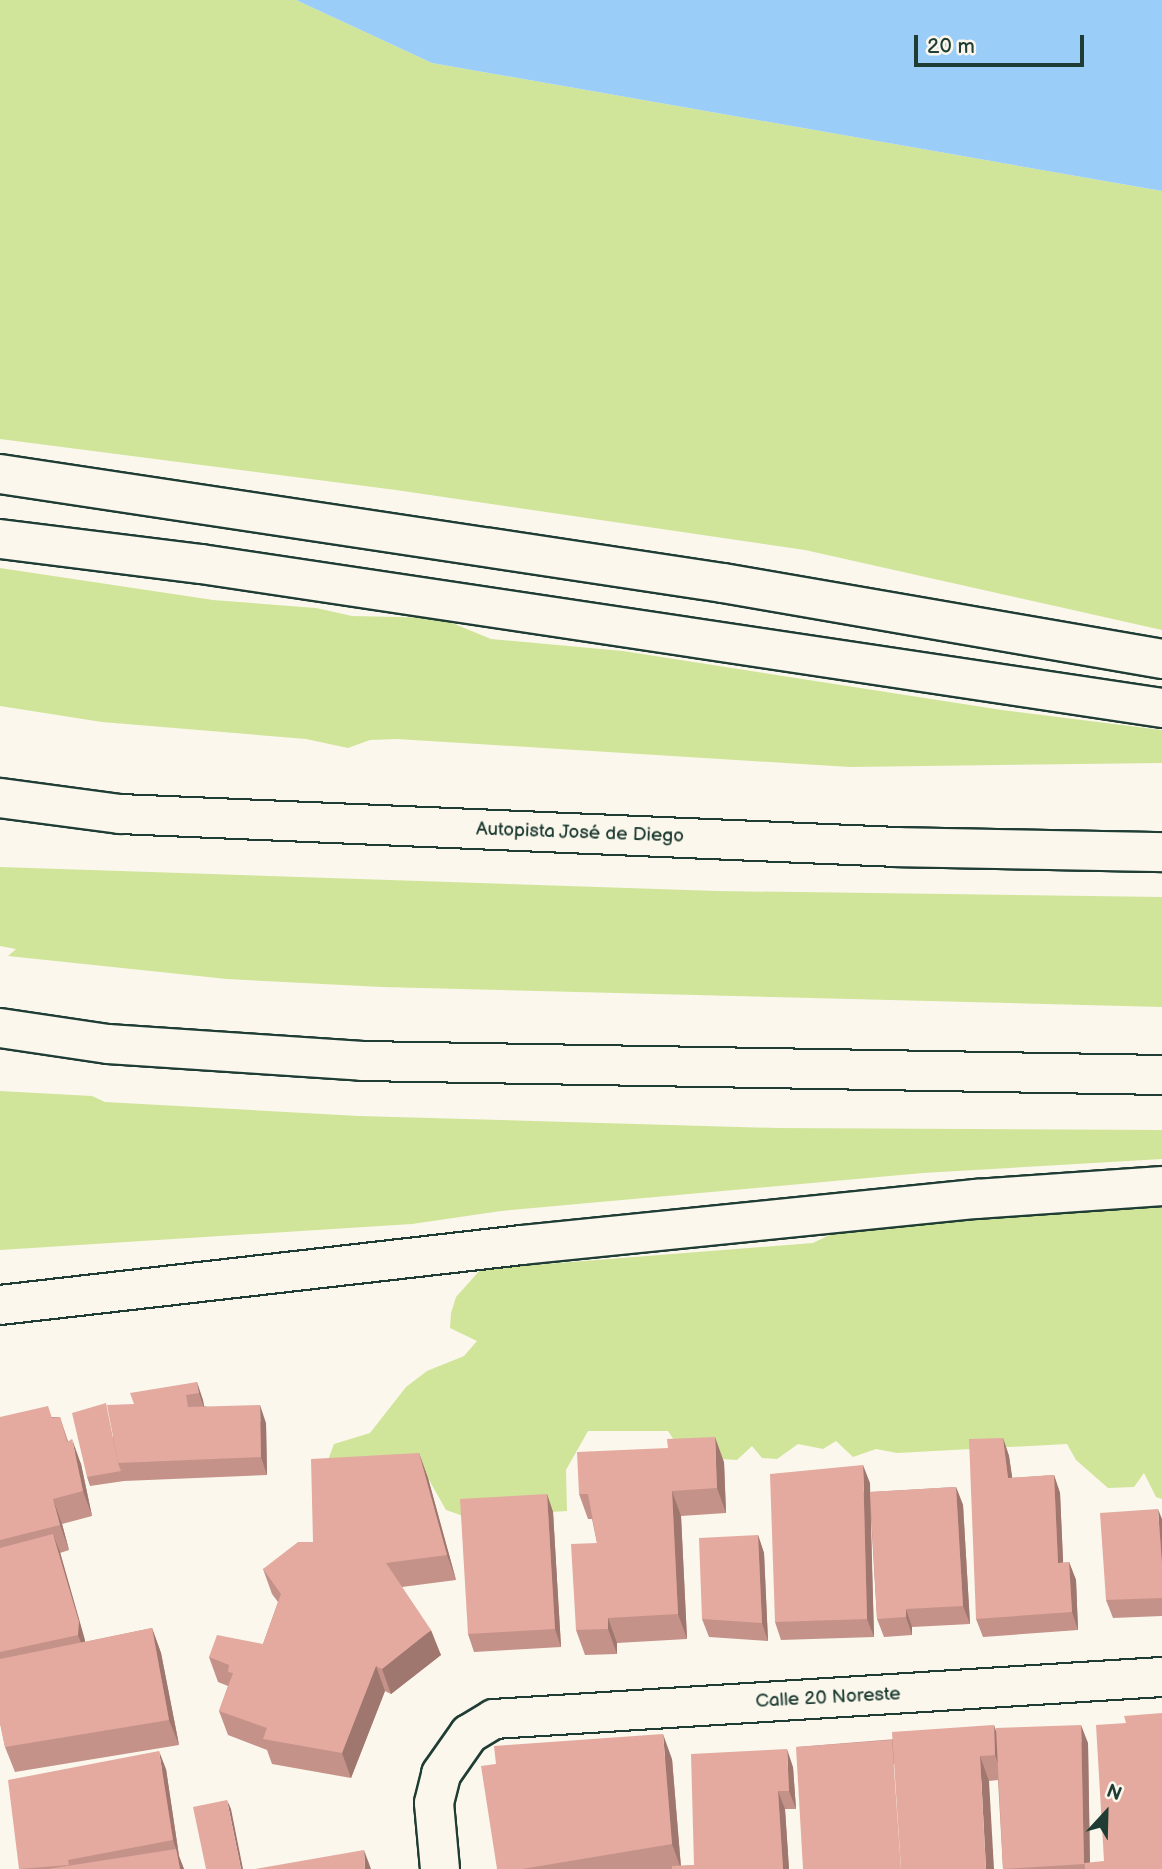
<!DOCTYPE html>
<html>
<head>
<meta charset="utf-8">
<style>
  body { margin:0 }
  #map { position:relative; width:1162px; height:1869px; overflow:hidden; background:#fbf7ec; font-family:"Balsamiq Sans",sans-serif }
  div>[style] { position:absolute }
  .green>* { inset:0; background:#d0e59a }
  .water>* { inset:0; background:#9acdf7 }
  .roads { filter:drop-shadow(2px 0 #1f3d34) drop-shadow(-2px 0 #1f3d34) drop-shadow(0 2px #1f3d34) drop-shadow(0 -2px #1f3d34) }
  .street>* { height:38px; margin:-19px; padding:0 19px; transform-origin:19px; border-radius:19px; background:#fbf7ec }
  .highway>* { height:38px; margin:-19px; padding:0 19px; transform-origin:19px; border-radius:19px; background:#fbf7ec }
  .wall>* { inset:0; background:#c49289 }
  .shaded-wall>* { inset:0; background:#a0776f }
  .building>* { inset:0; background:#e4aa9f }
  span { translate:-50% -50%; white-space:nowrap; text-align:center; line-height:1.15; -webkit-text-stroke:5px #fbf7ec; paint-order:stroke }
  .street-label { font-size:19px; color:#1f3d34 }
  .north { position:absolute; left:1071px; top:1778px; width:70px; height:70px; -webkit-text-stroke:5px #fbf7ec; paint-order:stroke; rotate:22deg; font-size:19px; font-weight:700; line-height:28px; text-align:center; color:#1f3d34 }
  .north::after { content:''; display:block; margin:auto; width:24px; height:32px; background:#1f3d34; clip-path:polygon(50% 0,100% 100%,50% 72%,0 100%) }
  .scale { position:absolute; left:914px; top:35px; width:170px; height:32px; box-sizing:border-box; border:4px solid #1f3d34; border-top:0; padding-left:9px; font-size:21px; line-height:24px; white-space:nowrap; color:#1f3d34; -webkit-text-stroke:5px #fbf7ec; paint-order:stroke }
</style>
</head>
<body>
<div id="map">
  <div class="green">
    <div style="clip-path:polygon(0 0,296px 0,432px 63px,1162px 191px,1162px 630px,805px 550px,396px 490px,0 439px)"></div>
    <div style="clip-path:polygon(0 568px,213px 600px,316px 608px,352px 616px,440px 618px,491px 639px,623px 651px,1002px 710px,1162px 730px,1162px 763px,850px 767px,397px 739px,370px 740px,348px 748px,306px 739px,102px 722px,0 706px)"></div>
    <div style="clip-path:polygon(0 867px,717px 891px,1162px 897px,1162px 1007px,382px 987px,227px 979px,8px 956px,16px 949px,0 946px)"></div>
    <div style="clip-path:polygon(0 1091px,92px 1096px,105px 1102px,359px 1116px,777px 1128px,1162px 1130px,1162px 1159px,923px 1173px,501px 1211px,412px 1224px,0 1250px)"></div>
    <div style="clip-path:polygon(1162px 1204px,1162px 1499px,1156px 1497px,1144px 1473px,1134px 1487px,1108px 1488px,1076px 1460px,1067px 1444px,897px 1453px,876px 1449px,853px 1457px,836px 1441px,823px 1449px,798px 1444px,777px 1459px,762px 1458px,752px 1446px,737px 1460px,720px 1459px,674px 1440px,668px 1431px,588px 1431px,566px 1470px,567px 1511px,466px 1517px,446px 1510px,428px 1478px,344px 1477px,328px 1460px,334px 1444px,370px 1433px,406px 1387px,427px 1371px,464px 1356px,477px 1341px,450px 1328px,451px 1313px,456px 1297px,481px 1269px,813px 1243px,842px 1229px)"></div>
  </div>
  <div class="water">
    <div style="clip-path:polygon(296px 0,1162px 0,1162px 191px,432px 63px)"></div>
  </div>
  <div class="roads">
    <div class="street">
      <div style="left:440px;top:1869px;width:66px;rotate:-95.2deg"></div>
      <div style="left:434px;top:1803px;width:30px;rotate:-76deg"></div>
      <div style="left:441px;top:1774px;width:49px;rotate:-55deg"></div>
      <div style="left:469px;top:1734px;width:29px;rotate:-31deg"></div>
      <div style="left:494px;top:1719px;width:669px;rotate:-3.6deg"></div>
    </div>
    <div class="highway">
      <div style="left:0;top:474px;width:731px;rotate:8.57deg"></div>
      <div style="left:723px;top:583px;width:446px;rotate:9.8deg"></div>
      <div style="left:0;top:539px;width:203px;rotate:7.1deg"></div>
      <div style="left:201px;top:564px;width:972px;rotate:8.52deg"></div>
      <div style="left:0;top:798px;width:121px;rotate:7.6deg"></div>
      <div style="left:120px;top:814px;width:778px;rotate:2.43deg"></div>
      <div style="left:897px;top:847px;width:265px;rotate:1.1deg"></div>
      <div style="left:0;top:1028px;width:109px;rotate:8.4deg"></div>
      <div style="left:108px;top:1044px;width:255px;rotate:3.8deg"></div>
      <div style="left:362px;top:1061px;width:800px;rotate:1deg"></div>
      <div style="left:0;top:1305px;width:525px;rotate:-6.56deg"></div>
      <div style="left:522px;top:1245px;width:457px;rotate:-5.8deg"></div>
      <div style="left:977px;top:1199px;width:185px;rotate:-4deg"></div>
    </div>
  </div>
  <div class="wall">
    <div style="clip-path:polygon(197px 1382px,204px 1406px,266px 1423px,267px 1475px,124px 1481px,90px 1486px,87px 1477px,134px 1404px)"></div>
    <div style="clip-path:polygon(0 1417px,60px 1417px,68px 1441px,81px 1464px,92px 1516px,62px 1524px,69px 1550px,60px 1553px,85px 1642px,152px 1628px,161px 1653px,179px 1745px,15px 1772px,5px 1747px,0 1723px)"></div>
    <div style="clip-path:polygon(1003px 1438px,1009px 1456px,1012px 1478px,1054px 1475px,1060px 1493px,1063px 1563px,1069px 1562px,1076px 1580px,1078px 1630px,983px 1637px,976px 1619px)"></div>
    <div style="clip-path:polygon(419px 1453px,428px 1478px,456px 1580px,402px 1587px,441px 1655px,391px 1694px,385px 1691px,351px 1778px,272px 1764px,267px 1750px,228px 1735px,219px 1711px,228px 1686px,218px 1682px,209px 1657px,263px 1644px,278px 1602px,272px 1594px,263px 1569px,313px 1542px)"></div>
    <div style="clip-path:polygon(724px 1462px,726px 1513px,681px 1516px,687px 1639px,617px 1643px,617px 1654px,585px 1655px,576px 1630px,597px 1543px,592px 1519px,588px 1519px,579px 1494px)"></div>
    <div style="clip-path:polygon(870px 1483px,870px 1492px,956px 1487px,963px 1505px,970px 1624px,912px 1627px,912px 1635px,884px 1637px,877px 1619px,870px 1501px,874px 1637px,781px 1640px,775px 1622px)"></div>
    <div style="clip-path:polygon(547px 1494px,553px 1512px,561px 1647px,474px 1652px,468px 1634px)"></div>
    <div style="clip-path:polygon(1162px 1519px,1162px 1616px,1113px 1618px,1106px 1600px)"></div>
    <div style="clip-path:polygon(758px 1535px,764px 1553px,768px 1641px,709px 1637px,702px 1619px)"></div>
    <div style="clip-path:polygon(996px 1731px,1088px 1743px,1090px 1863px,1162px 1869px,1003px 1869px,998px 1780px,989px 1781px,796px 1747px)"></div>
    <div style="clip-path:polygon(672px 1759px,681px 1866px,694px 1865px,793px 1767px,796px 1809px,785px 1809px,789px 1869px,497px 1869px,496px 1764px)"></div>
    <div style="clip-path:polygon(166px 1769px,179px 1856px,184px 1869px,19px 1869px)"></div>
  </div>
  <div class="shaded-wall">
    <div style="clip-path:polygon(197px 1382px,203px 1400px,205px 1411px,199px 1393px)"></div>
    <div style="clip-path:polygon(260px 1405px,266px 1423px,267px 1475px,261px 1457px)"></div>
    <div style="clip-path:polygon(715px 1437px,724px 1462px,726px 1513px,717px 1488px)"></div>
    <div style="clip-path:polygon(1003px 1438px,1009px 1456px,1015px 1496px,1008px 1478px)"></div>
    <div style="clip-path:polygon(72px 1439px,81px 1464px,92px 1516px,83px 1491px)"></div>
    <div style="clip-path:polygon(419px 1453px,428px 1478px,456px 1580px,447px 1555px)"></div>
    <div style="clip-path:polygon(863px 1465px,870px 1483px,874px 1637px,867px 1619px)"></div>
    <div style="clip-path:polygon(1054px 1475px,1060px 1493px,1064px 1581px,1058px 1563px)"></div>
    <div style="clip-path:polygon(956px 1487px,963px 1505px,970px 1624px,963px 1606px)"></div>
    <div style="clip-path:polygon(672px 1491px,681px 1516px,687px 1639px,678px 1614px)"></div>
    <div style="clip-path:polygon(547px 1494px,553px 1512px,561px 1647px,555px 1629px)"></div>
    <div style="clip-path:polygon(53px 1499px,62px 1524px,69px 1550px,60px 1525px)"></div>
    <div style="clip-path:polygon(1158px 1509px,1162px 1519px,1162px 1564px)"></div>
    <div style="clip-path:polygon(53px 1534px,60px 1552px,85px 1640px,85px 1653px,78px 1635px)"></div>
    <div style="clip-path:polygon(758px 1535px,764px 1553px,768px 1641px,762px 1623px)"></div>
    <div style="clip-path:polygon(1069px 1562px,1076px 1580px,1078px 1630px,1072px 1612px)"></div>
    <div style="clip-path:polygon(906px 1609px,912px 1627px,912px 1635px,906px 1617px)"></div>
    <div style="clip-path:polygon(608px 1618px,617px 1643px,617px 1654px,608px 1629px)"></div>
    <div style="clip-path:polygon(152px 1628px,161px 1653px,179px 1745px,169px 1720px)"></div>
    <div style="clip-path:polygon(431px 1630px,441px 1655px,391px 1694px,382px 1669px)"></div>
    <div style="clip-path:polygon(376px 1666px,385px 1691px,351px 1778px,342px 1753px)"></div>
    <div style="clip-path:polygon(994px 1725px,1003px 1750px,1004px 1780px,995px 1755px)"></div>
    <div style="clip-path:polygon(1081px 1725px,1088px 1743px,1090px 1869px,1085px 1869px,1084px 1864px)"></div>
    <div style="clip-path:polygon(663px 1734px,672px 1759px,681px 1869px,672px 1844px)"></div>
    <div style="clip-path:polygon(787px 1749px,793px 1767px,796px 1809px,789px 1791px)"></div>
    <div style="clip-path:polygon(159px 1751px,166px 1769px,179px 1856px,184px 1869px,180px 1869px,177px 1852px,173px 1840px)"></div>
    <div style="clip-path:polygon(980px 1756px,989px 1781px,994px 1869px,986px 1869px)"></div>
    <div style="clip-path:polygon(778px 1791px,785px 1809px,789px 1869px,783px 1869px)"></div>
    <div style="clip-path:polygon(227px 1800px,231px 1809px,243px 1869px,241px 1869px)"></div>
    <div style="clip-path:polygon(364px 1850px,371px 1869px,365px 1869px)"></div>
  </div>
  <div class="building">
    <div style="clip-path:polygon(197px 1382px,199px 1393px,186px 1395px,188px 1407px,260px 1405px,261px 1457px,118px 1463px,107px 1405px,134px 1404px,130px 1393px)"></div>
    <div style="clip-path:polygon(106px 1403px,118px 1463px,121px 1471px,87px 1477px,72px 1413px)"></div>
    <div style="clip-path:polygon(48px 1406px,52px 1418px,60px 1417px,67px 1442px,72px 1439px,83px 1491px,53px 1499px,60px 1525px,0 1540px,0 1417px)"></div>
    <div style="clip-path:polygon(715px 1437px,717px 1488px,672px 1491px,678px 1614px,608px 1618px,608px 1629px,576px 1630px,571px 1544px,597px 1543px,588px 1494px,579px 1494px,577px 1452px,668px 1448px,667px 1439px)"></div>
    <div style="clip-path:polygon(1003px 1438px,1008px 1478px,1054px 1475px,1058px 1563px,1069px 1562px,1072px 1612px,976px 1619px,969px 1439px)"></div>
    <div style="clip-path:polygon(419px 1453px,447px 1555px,386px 1563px,431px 1630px,382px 1669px,376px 1666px,342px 1753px,263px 1739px,267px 1728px,219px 1711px,233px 1673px,228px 1672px,229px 1665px,209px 1657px,217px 1635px,263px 1644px,281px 1594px,263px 1569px,298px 1542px,313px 1542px,311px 1459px)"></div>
    <div style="clip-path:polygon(863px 1465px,867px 1619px,775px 1622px,770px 1474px)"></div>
    <div style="clip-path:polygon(956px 1487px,963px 1606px,906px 1609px,906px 1617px,877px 1619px,870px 1492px)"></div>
    <div style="clip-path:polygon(547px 1494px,555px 1629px,468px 1634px,460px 1499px)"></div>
    <div style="clip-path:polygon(1158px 1509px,1162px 1564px,1162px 1598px,1106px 1600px,1100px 1513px)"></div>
    <div style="clip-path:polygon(53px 1534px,79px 1622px,78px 1635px,0 1652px,0 1548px)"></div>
    <div style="clip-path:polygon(758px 1535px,762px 1623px,702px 1619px,699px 1538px)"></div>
    <div style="clip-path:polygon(152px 1628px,169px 1720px,5px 1747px,0 1723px,0 1659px)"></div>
    <div style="clip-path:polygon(1162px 1713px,1162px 1869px,1085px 1869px,1084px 1863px,1104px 1861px,1096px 1725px,1126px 1723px,1124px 1716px)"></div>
    <div style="clip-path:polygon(994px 1725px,995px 1755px,980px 1756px,986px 1869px,901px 1869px,892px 1732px)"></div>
    <div style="clip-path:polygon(1081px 1725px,1084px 1864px,1003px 1869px,996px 1728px)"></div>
    <div style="clip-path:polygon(663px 1734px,672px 1844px,522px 1869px,497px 1869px,481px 1766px,496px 1764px,494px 1746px)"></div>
    <div style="clip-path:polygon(892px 1740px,901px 1869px,803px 1869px,796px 1747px)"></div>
    <div style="clip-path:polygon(787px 1749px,789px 1791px,778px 1791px,783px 1869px,672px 1869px,672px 1866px,694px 1865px,691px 1754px)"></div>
    <div style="clip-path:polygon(159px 1751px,173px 1840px,68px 1860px,69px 1865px,19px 1869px,8px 1780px)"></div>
    <div style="clip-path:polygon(227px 1800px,241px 1869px,206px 1869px,193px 1807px)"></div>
    <div style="clip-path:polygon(176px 1849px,180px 1869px,48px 1869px)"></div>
    <div style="clip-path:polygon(364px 1850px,365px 1869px,255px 1869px)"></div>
  </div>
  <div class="street-label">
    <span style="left:580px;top:833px;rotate:2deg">Autopista José de Diego</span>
    <span style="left:828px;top:1698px;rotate:-3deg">Calle 20 Noreste</span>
  </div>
  <div class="north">N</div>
  <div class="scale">20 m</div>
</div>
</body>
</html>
